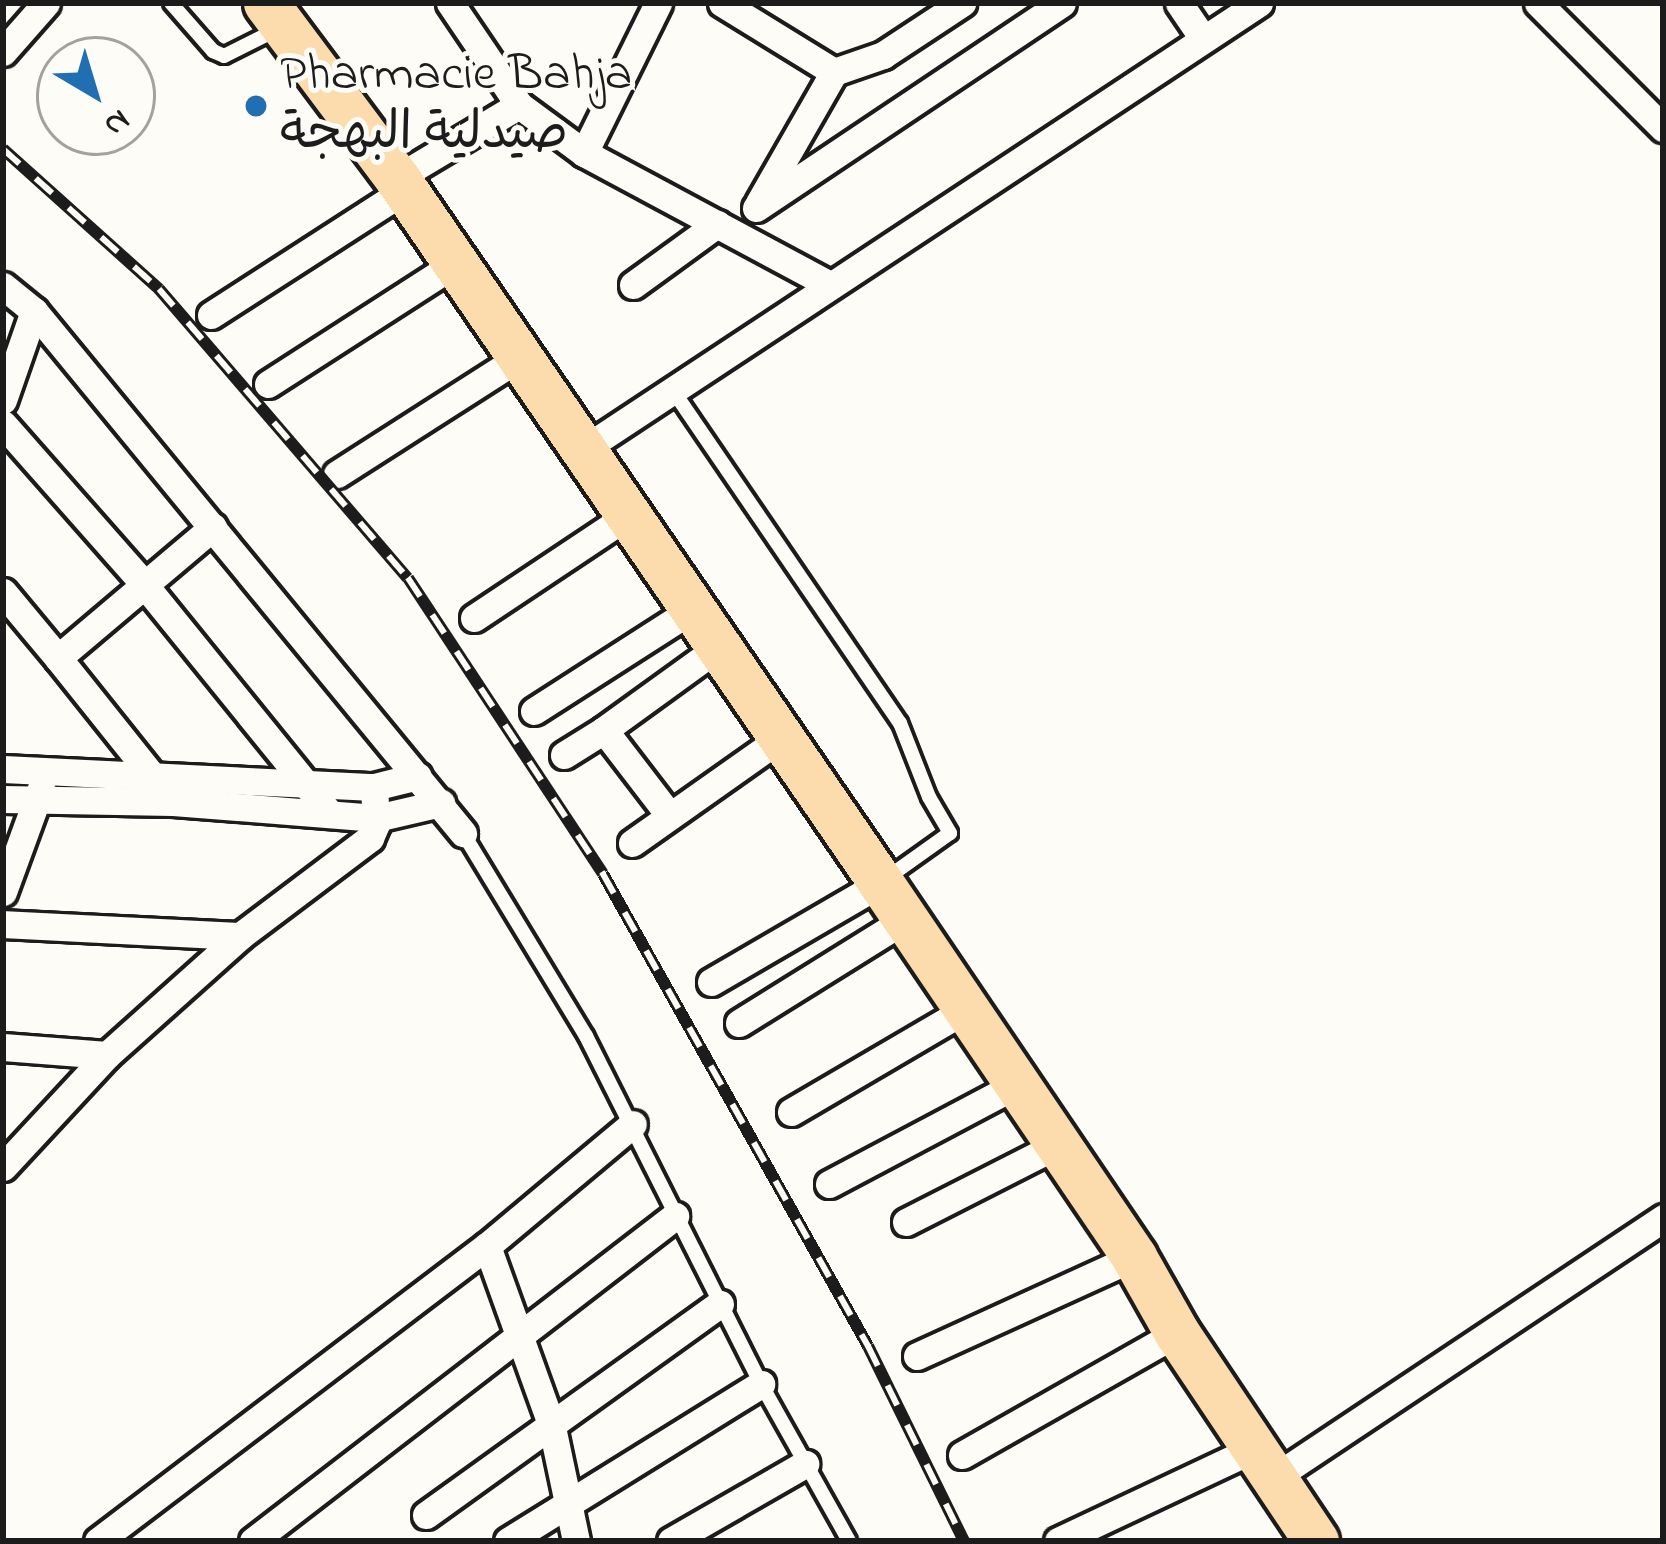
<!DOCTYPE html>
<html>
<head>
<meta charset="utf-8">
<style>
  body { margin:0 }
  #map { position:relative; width:1666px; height:1544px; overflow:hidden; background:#fdfcf7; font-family:"Indie Flower","Playpen Sans Arabic",sans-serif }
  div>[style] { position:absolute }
  .roads { filter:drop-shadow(3px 0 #1c1c1c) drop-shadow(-3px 0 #1c1c1c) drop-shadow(0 3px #1c1c1c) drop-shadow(0 -3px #1c1c1c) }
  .lane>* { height:14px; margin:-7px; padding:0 7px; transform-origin:7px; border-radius:7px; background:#fdfcf7 }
  .street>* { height:27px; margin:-13.5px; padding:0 13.5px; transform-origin:13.5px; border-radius:13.5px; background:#fdfcf7 }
  .primary>* { height:45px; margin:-22.5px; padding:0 22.5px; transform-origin:22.5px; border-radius:22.5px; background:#fcdcac }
  .rail>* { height:12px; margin-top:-6px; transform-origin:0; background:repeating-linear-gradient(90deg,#fdfcf7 0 22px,#1c1c1c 0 44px); box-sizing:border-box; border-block:3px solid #1c1c1c }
  .dots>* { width:33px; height:33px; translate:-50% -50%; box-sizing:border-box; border:6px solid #fdfcf7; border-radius:50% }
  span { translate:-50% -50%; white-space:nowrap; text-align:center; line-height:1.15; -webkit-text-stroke:10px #fdfcf7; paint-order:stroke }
  .poi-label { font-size:51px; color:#1c1c1c }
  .left { translate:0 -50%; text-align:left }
  .frame { position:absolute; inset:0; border:6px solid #1c1c1c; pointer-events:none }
  .north { position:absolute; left:36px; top:36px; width:120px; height:120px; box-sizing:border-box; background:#fdfcf7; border:3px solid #a3a29f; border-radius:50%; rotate:142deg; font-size:33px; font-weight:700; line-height:48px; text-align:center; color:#1c1c1c }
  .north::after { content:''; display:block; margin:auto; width:42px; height:54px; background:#1f6fb2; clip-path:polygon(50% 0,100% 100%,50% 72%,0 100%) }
</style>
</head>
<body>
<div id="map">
  <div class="roads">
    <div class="lane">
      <div style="left:171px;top:3px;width:64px;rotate:48.8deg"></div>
      <div style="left:213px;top:51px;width:12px;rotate:24deg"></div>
      <div style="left:224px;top:56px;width:63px;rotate:-26.6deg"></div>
      <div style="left:672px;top:389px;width:404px;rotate:55.7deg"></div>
      <div style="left:900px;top:723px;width:79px;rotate:68.6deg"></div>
      <div style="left:929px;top:797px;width:42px;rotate:59.7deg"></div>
      <div style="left:950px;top:833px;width:81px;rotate:144.5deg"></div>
      <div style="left:463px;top:833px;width:237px;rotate:58.8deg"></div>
      <div style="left:586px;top:1036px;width:390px;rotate:63.3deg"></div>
      <div style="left:761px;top:1384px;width:180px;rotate:60.7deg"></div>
    </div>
    <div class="street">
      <div style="left:450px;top:3px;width:123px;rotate:55.9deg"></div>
      <div style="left:519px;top:105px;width:81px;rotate:36.4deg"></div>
      <div style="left:584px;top:153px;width:277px;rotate:28.2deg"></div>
      <div style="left:722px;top:3px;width:132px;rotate:31.6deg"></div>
      <div style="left:834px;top:72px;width:151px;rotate:119.8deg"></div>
      <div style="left:1179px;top:3px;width:41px;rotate:55.9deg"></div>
      <div style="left:1538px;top:3px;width:177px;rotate:45deg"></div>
      <div style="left:3px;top:52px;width:65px;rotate:-48.7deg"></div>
      <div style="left:834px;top:72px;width:52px;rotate:-19.1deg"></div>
      <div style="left:883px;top:55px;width:95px;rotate:-33.4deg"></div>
      <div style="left:584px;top:153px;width:167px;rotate:-63.7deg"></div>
      <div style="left:397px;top:178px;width:142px;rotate:-30.9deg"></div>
      <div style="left:756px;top:208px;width:368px;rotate:-33.8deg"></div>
      <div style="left:633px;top:285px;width:104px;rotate:-36deg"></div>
      <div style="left:3px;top:286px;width:40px;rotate:39deg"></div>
      <div style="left:34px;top:311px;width:676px;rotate:50.59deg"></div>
      <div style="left:211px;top:315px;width:231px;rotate:-32.8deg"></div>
      <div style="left:268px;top:384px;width:221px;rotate:-32.8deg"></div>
      <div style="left:3px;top:400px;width:94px;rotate:-70.8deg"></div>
      <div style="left:3px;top:424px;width:212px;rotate:48.6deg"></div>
      <div style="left:143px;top:583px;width:296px;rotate:51deg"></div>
      <div style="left:584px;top:449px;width:809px;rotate:-33.45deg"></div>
      <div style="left:337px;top:474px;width:217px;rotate:-32.6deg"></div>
      <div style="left:3px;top:592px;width:86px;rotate:50.2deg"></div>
      <div style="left:474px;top:618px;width:184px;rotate:-33.7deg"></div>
      <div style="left:534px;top:711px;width:185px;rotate:-32.7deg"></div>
      <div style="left:604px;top:730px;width:138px;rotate:-35.9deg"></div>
      <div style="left:564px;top:755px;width:47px;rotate:-32deg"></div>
      <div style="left:604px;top:730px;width:108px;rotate:52.5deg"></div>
      <div style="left:3px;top:769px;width:371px;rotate:2.8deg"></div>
      <div style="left:374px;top:787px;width:45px;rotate:-14deg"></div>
      <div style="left:157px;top:782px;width:159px;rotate:-128.6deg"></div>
      <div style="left:58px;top:658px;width:203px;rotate:-40.2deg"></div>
      <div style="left:3px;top:799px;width:170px;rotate:1deg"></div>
      <div style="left:173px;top:802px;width:204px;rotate:4.5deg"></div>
      <div style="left:376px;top:818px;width:67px;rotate:-13deg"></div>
      <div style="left:632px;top:843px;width:182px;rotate:-35.2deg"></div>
      <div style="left:3px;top:892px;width:111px;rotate:-69.9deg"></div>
      <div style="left:3px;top:924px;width:237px;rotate:2.9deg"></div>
      <div style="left:711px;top:982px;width:197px;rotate:-30.2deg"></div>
      <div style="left:739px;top:1023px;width:193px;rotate:-31.9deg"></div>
      <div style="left:3px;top:1047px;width:104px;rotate:4.4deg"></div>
      <div style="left:791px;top:1112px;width:202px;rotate:-30.4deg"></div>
      <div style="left:3px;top:1167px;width:153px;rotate:-47.1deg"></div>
      <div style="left:107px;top:1055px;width:178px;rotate:-41.8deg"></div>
      <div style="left:240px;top:936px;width:163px;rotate:-37deg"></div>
      <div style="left:370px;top:838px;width:15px;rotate:-67deg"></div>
      <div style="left:376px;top:824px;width:37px;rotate:-93deg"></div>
      <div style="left:829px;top:1184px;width:212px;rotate:-27.9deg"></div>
      <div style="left:906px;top:1222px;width:172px;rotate:-27deg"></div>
      <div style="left:487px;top:1246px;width:192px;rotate:70.2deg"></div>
      <div style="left:552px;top:1427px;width:116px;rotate:78.1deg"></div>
      <div style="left:917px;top:1356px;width:239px;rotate:-24.5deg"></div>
      <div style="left:962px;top:1455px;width:247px;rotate:-29.6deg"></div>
      <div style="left:1275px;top:1477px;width:467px;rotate:-33.7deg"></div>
      <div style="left:426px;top:1515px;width:362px;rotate:-35.7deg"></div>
      <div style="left:98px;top:1541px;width:488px;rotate:-37.2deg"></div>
      <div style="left:487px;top:1246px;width:190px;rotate:-39.9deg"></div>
      <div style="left:253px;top:1541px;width:533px;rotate:-37.6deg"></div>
      <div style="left:508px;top:1541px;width:298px;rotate:-31.8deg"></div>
      <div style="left:671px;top:1541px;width:155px;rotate:-29.9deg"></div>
      <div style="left:1058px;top:1541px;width:219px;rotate:-25.2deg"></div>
    </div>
    <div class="primary">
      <div style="left:266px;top:3px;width:219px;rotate:53.2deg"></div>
      <div style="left:397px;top:178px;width:855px;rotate:55.53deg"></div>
      <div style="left:881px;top:883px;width:452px;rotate:55.9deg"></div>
      <div style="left:1134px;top:1257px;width:87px;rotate:60.5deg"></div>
      <div style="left:1177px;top:1333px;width:250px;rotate:56.2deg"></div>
    </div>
  </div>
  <div class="rail">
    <div style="left:3px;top:149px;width:210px;rotate:41.9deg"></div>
    <div style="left:159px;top:289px;width:381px;rotate:49.3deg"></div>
    <div style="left:408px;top:578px;width:354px;rotate:56.6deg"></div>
    <div style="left:603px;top:874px;width:541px;rotate:60.69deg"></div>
    <div style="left:868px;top:1346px;width:217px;rotate:63.8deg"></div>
  </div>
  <div class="dots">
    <div style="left:256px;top:106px;background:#1f6fb2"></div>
  </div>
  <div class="poi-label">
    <span class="left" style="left:280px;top:106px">Pharmacie Bahja<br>صيدلية البهجة</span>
  </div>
  <div class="frame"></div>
  <div class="north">N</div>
</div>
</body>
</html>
